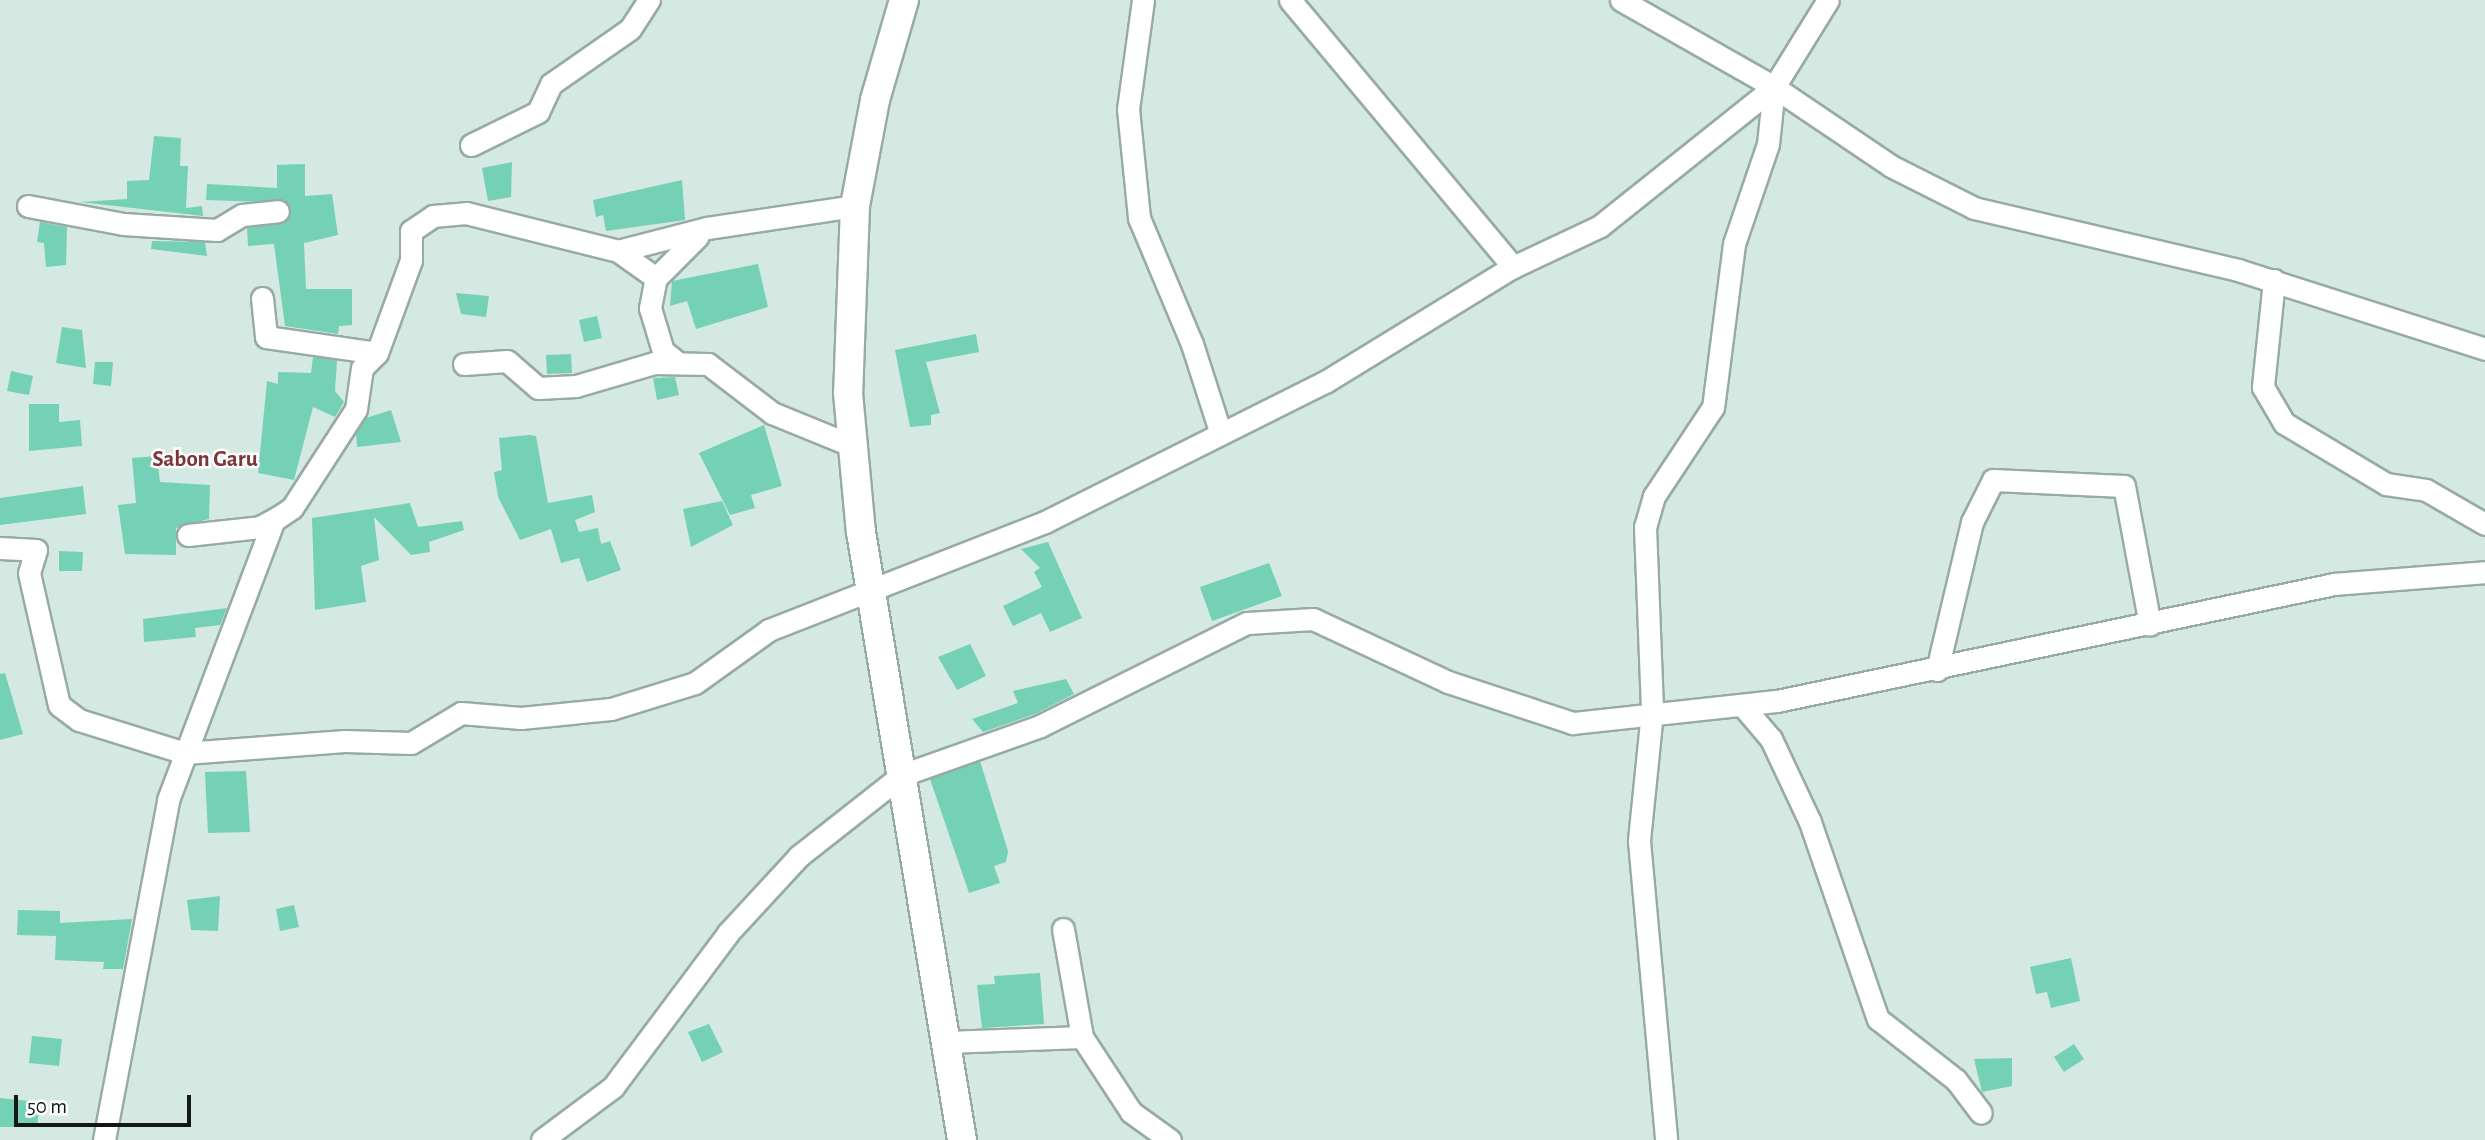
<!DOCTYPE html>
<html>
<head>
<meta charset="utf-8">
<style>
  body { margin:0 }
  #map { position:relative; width:2485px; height:1140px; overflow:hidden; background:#d4e9e1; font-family:"Alegreya Sans",sans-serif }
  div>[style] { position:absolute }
  .building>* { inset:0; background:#75d1b5 }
  .roads { filter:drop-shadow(2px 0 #97aba4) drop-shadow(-2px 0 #97aba4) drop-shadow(0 2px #97aba4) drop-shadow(0 -2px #97aba4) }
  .street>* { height:21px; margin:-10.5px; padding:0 10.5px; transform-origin:10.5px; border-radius:10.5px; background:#fff }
  .secondary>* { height:28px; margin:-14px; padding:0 14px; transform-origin:14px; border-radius:14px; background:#fff }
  span { translate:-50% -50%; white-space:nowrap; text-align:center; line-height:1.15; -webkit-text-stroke:5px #fff; paint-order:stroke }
  .quarter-label { font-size:23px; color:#7d3538; font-weight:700 }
  .scale { position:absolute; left:14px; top:1095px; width:177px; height:32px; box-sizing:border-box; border:4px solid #111815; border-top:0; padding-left:9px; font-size:21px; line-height:24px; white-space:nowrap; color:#111815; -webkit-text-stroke:5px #fff; paint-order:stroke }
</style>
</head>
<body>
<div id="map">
  <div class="building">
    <div style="clip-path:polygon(154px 136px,181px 138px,180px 166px,188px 166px,186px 208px,202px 206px,203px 216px,80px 202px,127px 199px,127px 181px,149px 180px)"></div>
    <div style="clip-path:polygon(512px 162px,511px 197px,488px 201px,482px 168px)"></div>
    <div style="clip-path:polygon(305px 164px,305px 196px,332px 194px,338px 235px,304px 243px,306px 289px,352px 289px,352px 325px,339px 326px,338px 334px,285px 326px,274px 244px,248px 246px,247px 228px,285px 222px,288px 203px,206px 200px,207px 184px,277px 188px,277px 165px)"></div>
    <div style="clip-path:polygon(682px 180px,685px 220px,606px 231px,603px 215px,596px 217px,593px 200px)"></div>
    <div style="clip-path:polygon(40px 222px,67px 227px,66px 265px,46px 267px,44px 243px,37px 242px)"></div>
    <div style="clip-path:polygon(152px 241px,205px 242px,207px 256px,151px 249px)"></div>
    <div style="clip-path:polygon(758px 264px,768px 307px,696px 329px,687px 301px,670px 306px,672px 281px)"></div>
    <div style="clip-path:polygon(456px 293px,489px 296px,486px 317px,461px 314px)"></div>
    <div style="clip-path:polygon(597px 316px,602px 338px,584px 342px,579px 320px)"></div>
    <div style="clip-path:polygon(62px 327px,82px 330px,86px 368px,56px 363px)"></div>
    <div style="clip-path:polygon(976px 334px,979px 352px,926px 362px,940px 413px,931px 415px,931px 425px,910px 427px,895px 350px)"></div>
    <div style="clip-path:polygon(571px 354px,572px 373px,547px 374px,546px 355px)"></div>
    <div style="clip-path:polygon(313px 357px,337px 360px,335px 391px,344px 402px,335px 417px,313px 407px,294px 480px,258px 473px,267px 381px,278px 384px,278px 372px,311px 373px)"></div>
    <div style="clip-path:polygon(95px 362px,113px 362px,111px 386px,93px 384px)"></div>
    <div style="clip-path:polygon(11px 371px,33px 376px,29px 395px,7px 391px)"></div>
    <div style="clip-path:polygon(675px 377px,679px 395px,657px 400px,653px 378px)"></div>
    <div style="clip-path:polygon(29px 404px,59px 404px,59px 422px,80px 420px,82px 446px,29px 451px)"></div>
    <div style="clip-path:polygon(391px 410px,401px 442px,357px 447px,356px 434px,366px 418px)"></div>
    <div style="clip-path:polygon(764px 425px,782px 486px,751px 495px,755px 508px,730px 515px,699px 453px)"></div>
    <div style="clip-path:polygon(529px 435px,536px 436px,548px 503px,592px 495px,595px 512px,575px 520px,579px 532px,598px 528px,601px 544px,610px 541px,621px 570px,587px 582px,579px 558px,561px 563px,551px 529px,520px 540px,498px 497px,494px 472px,502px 470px,499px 438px)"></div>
    <div style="clip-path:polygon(157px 456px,160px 482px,210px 485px,209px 519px,176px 528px,176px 555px,125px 554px,118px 505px,136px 503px,132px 458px)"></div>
    <div style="clip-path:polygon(83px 486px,86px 514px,0 525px,0 498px)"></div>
    <div style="clip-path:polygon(722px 501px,733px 525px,691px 547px,683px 509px)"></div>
    <div style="clip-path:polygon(410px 503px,418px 527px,462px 521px,464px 530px,429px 542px,430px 552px,411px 555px,374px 517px,379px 560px,361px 566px,366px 602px,315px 610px,312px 518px)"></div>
    <div style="clip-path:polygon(1048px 542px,1082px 618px,1050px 632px,1041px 613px,1013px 626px,1003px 606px,1042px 587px,1034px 572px,1040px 568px,1021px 549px)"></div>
    <div style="clip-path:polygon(59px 551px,83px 552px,82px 571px,59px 571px)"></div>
    <div style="clip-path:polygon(1269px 563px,1282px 596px,1212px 621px,1200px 587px)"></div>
    <div style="clip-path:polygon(227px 608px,220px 625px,195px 628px,196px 637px,144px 642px,143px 619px)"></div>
    <div style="clip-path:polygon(970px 644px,986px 676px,957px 690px,938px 657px)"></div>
    <div style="clip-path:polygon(5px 673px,23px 734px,0 740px,0 674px)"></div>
    <div style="clip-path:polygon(1066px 679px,1074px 694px,1035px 714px,983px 732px,972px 719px,1018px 703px,1013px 691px)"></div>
    <div style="clip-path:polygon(980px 761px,1008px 851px,1006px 862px,994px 866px,1000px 883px,969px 893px,930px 779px)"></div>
    <div style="clip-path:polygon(246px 771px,250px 832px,208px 833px,205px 772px)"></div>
    <div style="clip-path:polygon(220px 896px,218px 931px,191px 930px,187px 900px)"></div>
    <div style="clip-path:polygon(294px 905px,299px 927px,280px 931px,276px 909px)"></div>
    <div style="clip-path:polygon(18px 910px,60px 911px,60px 923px,132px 919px,123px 969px,103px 969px,104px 962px,55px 960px,56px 936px,17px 935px)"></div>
    <div style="clip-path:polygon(2071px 958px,2080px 1001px,2051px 1008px,2047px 992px,2036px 994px,2030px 967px)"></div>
    <div style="clip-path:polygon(1040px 973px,1044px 1024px,982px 1028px,977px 985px,995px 984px,994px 976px)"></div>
    <div style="clip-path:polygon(709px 1024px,723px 1052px,702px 1062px,688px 1032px)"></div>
    <div style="clip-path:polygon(32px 1036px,62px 1039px,59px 1066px,29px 1063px)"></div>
    <div style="clip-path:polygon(2074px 1044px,2084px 1059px,2064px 1072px,2054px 1057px)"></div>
    <div style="clip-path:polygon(2012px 1058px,2012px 1086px,1982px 1092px,1974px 1059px)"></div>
    <div style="clip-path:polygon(0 1098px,40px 1102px,37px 1127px,0 1127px)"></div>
  </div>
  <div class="roads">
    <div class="street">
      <div style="left:1143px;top:0;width:110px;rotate:97.8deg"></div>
      <div style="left:1128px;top:109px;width:110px;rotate:84.2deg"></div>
      <div style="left:1139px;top:218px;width:137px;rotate:67.2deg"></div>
      <div style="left:1192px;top:344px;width:91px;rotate:72.2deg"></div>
      <div style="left:1290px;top:0;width:348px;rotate:50.1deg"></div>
      <div style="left:1621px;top:0;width:176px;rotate:29.6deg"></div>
      <div style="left:1774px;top:87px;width:141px;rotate:34deg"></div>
      <div style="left:1891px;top:166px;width:93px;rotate:26.8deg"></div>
      <div style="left:1974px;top:208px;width:271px;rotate:13.2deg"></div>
      <div style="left:2238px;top:270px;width:259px;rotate:17.7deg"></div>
      <div style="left:1774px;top:87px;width:102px;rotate:-58.2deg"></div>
      <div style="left:471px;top:145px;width:75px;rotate:-26.2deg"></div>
      <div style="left:538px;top:112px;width:31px;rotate:-65deg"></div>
      <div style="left:551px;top:84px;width:96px;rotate:-34.8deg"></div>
      <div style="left:630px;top:29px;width:35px;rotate:-57deg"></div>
      <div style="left:28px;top:206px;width:97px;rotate:10.7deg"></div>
      <div style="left:123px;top:224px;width:94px;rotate:3.7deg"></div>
      <div style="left:217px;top:230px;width:29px;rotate:-31deg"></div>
      <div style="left:242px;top:215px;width:36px;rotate:-6deg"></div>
      <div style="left:618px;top:251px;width:47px;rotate:35.4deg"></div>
      <div style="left:2274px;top:280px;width:108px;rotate:95.9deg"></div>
      <div style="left:2263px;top:387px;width:42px;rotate:59.7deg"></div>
      <div style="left:2284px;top:423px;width:119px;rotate:30.9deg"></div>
      <div style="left:2386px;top:484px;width:40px;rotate:8.5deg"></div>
      <div style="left:2426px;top:490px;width:68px;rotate:30deg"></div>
      <div style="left:262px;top:298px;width:39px;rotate:84deg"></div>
      <div style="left:266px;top:337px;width:112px;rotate:8.2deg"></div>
      <div style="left:678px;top:363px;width:19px;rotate:-141deg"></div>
      <div style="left:663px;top:351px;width:45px;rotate:-106.8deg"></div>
      <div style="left:650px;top:308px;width:31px;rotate:-79deg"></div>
      <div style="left:656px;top:278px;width:59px;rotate:-45deg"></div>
      <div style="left:464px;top:364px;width:43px;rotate:-4deg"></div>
      <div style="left:507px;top:361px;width:41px;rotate:41.1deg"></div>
      <div style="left:538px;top:388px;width:38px;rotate:-3deg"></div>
      <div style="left:576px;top:386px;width:81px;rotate:-16.4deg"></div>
      <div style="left:654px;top:363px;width:54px;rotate:1.1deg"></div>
      <div style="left:708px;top:364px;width:81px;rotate:37.4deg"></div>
      <div style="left:772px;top:413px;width:87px;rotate:22.2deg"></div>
      <div style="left:188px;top:535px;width:72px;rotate:-6.3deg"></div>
      <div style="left:260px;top:527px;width:21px;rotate:-29deg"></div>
      <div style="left:0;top:548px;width:36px;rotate:3deg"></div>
      <div style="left:36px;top:550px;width:24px;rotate:107deg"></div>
      <div style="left:29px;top:573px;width:135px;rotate:77.2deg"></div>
      <div style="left:59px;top:705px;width:25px;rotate:37deg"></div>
      <div style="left:79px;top:720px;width:111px;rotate:17.3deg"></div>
      <div style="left:185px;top:753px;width:160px;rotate:-4.3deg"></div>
      <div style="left:345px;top:741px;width:66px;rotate:1.7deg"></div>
      <div style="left:411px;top:743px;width:58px;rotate:-31deg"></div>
      <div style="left:461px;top:713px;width:60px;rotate:4.8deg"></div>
      <div style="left:521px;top:718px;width:90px;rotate:-5.7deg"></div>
      <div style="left:611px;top:709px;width:88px;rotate:-17.2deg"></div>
      <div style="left:695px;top:683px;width:91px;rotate:-35.6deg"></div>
      <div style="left:769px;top:630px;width:296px;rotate:-21.4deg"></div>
      <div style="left:1045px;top:522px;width:313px;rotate:-26.6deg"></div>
      <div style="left:1325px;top:382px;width:220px;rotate:-31.5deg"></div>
      <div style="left:1513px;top:267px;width:96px;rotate:-25.2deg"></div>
      <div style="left:1600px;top:226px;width:223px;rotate:-38.6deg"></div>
      <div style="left:1774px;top:87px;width:57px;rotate:96deg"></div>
      <div style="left:1768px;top:144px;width:106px;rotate:108.8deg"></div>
      <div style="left:1734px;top:244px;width:164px;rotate:97.3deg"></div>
      <div style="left:1713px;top:407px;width:107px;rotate:123.5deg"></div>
      <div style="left:1654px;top:496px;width:32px;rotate:106deg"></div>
      <div style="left:1645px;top:527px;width:185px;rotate:87.8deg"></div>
      <div style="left:1652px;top:712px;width:130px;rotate:95.8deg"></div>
      <div style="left:1639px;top:841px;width:300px;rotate:84.8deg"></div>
      <div style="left:1937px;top:670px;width:152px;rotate:-76.7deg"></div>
      <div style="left:1972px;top:522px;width:47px;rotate:-63.4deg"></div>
      <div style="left:1993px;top:480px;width:131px;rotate:2.6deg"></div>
      <div style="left:2124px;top:486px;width:141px;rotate:79.4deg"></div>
      <div style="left:1742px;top:705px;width:45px;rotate:49.5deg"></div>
      <div style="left:1771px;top:739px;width:92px;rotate:64.8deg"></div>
      <div style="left:1810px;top:822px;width:208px;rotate:71deg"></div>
      <div style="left:1878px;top:1019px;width:99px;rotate:38deg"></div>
      <div style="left:1956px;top:1080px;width:41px;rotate:52.9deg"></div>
      <div style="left:1063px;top:929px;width:110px;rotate:80deg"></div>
      <div style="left:946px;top:1042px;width:136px;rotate:-2.1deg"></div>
      <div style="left:1082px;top:1037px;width:90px;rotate:56.8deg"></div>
      <div style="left:1131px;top:1112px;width:48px;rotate:35.7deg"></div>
      <div style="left:104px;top:1140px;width:346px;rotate:-79.3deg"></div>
      <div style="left:168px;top:800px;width:299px;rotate:-69.3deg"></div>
      <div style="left:274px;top:520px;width:22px;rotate:-34deg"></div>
      <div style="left:292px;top:508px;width:118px;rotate:-57.1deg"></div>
      <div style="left:356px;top:409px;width:41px;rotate:-81.7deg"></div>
      <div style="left:362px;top:368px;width:21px;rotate:-45deg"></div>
      <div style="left:377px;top:353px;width:99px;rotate:-69.9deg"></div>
      <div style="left:411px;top:260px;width:29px;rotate:-90deg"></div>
      <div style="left:411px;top:231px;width:27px;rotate:-34deg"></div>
      <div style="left:433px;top:216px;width:33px;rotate:-5deg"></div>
      <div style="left:466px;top:213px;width:157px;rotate:14deg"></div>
      <div style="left:618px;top:251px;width:92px;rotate:-14.5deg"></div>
      <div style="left:707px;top:228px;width:150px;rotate:-8.5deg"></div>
      <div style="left:542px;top:1140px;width:89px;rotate:-36.7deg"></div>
      <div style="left:613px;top:1087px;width:192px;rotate:-53.2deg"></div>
      <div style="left:728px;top:933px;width:105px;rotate:-47.3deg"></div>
      <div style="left:799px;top:856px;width:131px;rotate:-38.2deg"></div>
      <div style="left:902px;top:775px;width:146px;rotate:-19.5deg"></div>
      <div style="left:1040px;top:726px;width:231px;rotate:-26.5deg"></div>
      <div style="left:1247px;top:623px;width:66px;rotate:-3.5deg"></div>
      <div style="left:1313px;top:619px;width:149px;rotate:25deg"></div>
      <div style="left:1448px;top:682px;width:132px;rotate:18.2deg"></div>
      <div style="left:1573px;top:723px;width:205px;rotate:-6.2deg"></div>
      <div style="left:1777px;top:701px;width:569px;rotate:-11.86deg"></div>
      <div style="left:2334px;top:584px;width:151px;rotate:-4.5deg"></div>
    </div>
    <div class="secondary">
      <div style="left:904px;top:0;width:104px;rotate:106.2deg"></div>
      <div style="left:875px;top:100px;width:108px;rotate:100.7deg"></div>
      <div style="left:855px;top:206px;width:187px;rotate:92.1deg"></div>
      <div style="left:848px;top:393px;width:140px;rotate:84.7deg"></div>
      <div style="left:861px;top:532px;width:616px;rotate:80.57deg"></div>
    </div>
  </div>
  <div class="quarter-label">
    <span style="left:205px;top:460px">Sabon Garu</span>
  </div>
  <div class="scale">50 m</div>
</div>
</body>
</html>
